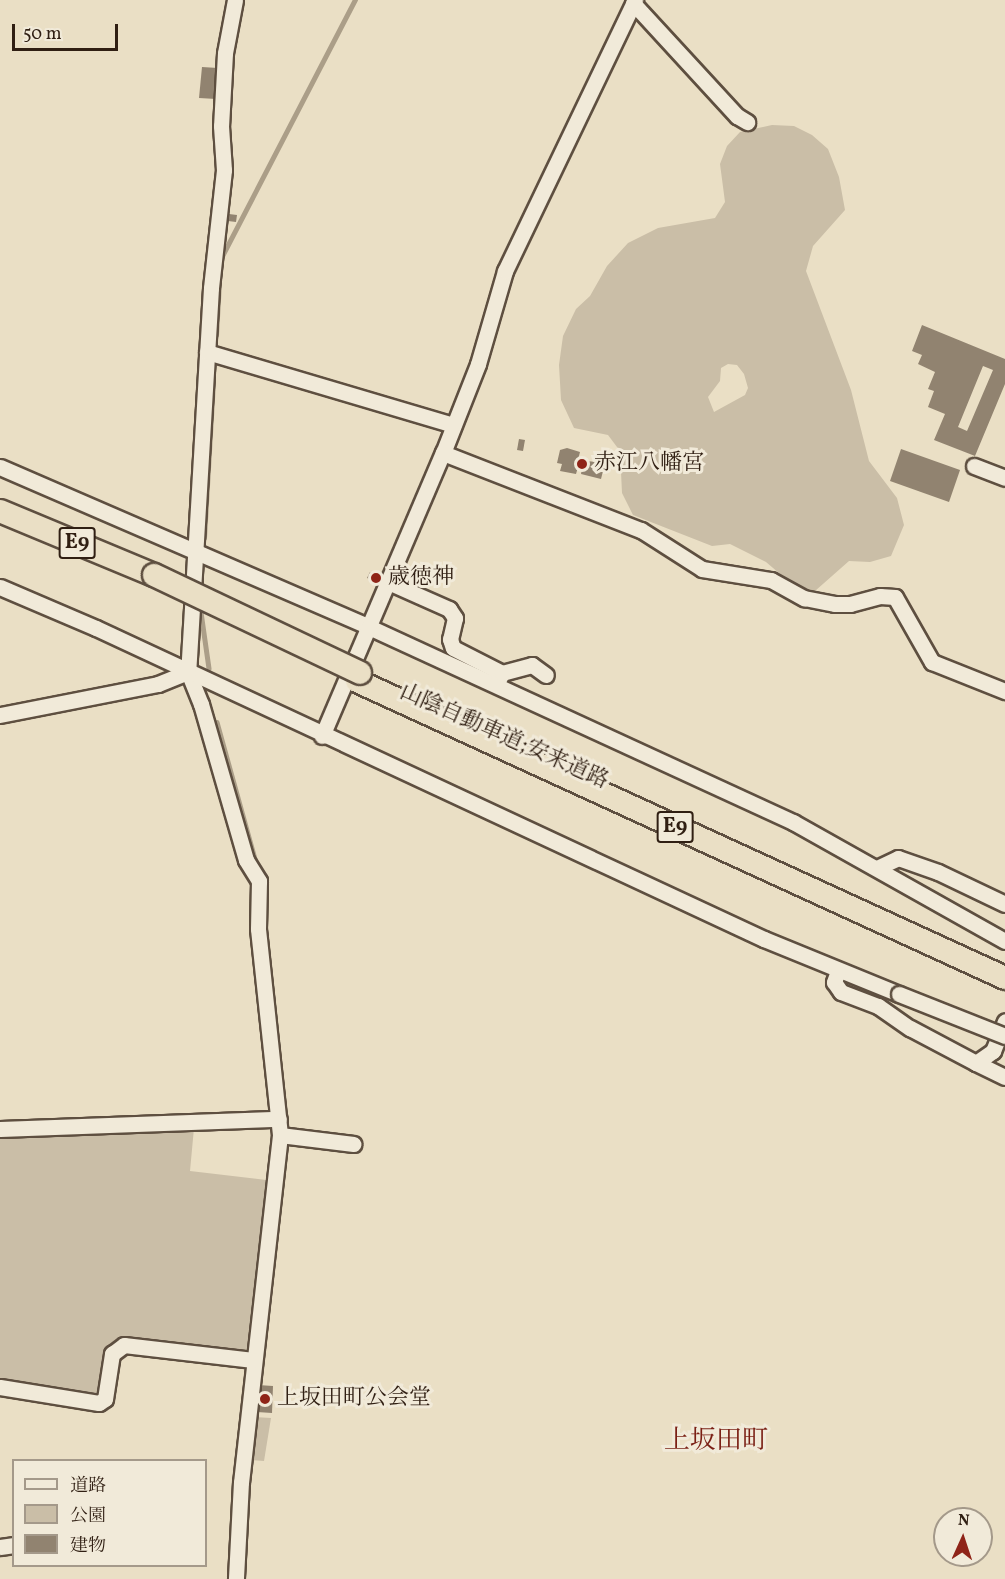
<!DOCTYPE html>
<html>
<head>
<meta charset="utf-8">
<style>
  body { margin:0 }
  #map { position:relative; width:1005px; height:1579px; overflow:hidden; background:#eadfc5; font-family:Vollkorn,"Noto Serif JP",serif }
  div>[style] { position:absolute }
  .green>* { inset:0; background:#cabea7 }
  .stream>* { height:4.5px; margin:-2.25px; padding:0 2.25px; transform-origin:2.25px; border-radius:2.25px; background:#ab9e88 }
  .building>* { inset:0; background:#918370 }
  .roads { filter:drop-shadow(2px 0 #5e4f40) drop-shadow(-2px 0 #5e4f40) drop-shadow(0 2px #5e4f40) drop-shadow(0 -2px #5e4f40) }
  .minor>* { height:15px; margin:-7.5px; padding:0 7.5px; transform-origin:7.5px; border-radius:7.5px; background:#f1ead9 }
  .highway>* { height:22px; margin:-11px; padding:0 11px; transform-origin:11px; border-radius:11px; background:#eadfc5 }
  .bridges { filter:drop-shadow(2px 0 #5e4f40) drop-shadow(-2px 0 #5e4f40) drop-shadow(0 2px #5e4f40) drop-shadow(0 -2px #5e4f40) }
  .minor-bridge>* { height:15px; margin:-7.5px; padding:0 7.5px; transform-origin:7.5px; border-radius:7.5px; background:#f1ead9 }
  .highway-bridge>* { height:22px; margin:-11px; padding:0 11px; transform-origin:11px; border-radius:11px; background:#eadfc5 }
  .dots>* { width:16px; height:16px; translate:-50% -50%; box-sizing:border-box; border:3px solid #f1ead9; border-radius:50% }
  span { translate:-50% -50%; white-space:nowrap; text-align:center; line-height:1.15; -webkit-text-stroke:6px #f1ead9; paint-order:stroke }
  .shield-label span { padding:2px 4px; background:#f1ead9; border:2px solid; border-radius:4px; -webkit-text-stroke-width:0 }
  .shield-label { font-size:21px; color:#301f13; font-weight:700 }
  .poi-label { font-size:22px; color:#301f13 }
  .left { translate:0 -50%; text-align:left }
  .street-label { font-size:22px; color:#301f13 }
  .quarter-label { font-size:26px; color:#7a1f14 }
  .legend { position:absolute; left:12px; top:1459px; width:195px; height:108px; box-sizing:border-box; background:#f1ead9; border:2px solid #a4998a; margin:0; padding:8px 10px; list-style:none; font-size:18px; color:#301f13 }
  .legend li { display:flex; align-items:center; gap:12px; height:30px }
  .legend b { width:30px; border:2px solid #a4998a }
  .north { position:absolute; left:933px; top:1507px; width:60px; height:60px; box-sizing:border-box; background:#f1ead9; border:2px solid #a4998a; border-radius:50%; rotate:3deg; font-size:16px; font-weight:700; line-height:24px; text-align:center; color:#301f13 }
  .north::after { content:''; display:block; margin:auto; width:21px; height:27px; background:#8f2418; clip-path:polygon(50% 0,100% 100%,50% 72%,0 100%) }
  .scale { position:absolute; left:12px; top:24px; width:106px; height:27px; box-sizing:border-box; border:3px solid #301f13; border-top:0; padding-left:8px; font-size:18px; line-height:21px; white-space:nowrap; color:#301f13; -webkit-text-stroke:4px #f1ead9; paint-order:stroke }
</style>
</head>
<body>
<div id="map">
  <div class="green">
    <div style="clip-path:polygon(evenodd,772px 125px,794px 126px,812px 135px,828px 149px,839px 177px,845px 210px,813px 246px,806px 271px,851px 390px,869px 461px,897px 498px,904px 525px,891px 556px,870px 562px,849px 561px,815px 591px,793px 585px,766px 562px,730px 544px,712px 546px,633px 515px,622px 493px,620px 451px,608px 435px,574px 428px,561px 400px,559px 365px,563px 336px,576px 309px,590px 296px,607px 266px,628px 243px,658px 228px,715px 218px,725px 202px,720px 164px,727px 146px,740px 132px,772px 125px,728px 364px,737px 365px,744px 374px,748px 388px,745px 395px,714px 412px,708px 397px,720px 381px,721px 368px,728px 364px)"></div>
    <div style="clip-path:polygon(194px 1128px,190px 1171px,266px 1180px,246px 1355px,116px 1341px,109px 1350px,103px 1394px,95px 1399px,0 1382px,0 1135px)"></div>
    <div style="clip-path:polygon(253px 1417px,271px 1418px,264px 1461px,249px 1460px)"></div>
  </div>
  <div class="stream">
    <div style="left:220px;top:260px;width:293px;rotate:-62.6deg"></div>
    <div style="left:216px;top:335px;width:52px;rotate:-86.7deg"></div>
    <div style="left:204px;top:538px;width:156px;rotate:-86.7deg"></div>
    <div style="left:200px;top:605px;width:64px;rotate:81.9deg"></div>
    <div style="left:217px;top:722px;width:146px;rotate:74.5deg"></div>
  </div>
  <div class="building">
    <div style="clip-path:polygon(202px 67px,218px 68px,216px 99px,199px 98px)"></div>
    <div style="clip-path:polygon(229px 214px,237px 215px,236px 222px,228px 221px)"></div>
    <div style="clip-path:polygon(evenodd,922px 325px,1005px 359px,1005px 384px,975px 456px,934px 440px,945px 414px,928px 407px,934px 391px,928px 389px,935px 372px,918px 364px,922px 355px,912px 351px,922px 325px,983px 366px,993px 370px,967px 431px,958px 427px,983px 366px)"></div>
    <div style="clip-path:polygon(519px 439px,525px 440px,523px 451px,517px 450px)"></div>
    <div style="clip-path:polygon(567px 448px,580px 452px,578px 460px,605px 463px,601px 479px,581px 474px,582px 468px,578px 467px,576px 474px,560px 471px,562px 464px,557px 463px,560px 450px)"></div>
    <div style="clip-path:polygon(901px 449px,960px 470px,949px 502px,890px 481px)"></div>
    <div style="clip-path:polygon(370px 572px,385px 578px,382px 584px,367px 578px)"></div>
    <div style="clip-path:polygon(258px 1385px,273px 1386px,272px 1413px,257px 1412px)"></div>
  </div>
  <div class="roads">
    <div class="minor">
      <div style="left:235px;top:0;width:54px;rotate:100.7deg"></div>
      <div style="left:225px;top:53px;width:73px;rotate:93.1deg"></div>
      <div style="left:221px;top:126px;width:44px;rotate:86.1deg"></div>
      <div style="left:224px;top:170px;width:119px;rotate:96.3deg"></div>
      <div style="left:211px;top:288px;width:385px;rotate:93.4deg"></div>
      <div style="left:188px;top:672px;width:35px;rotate:68deg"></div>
      <div style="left:201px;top:704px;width:162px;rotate:73.9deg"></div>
      <div style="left:246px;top:860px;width:25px;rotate:58deg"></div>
      <div style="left:259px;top:881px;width:48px;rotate:91.2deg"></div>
      <div style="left:258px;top:929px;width:207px;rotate:83.9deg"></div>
      <div style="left:280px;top:1135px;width:349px;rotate:96.4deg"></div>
      <div style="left:241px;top:1482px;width:97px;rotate:93deg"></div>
      <div style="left:633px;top:3px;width:154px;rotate:47.4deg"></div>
      <div style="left:737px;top:116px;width:12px;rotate:31deg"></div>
      <div style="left:207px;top:352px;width:257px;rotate:16.5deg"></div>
      <div style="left:443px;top:453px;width:212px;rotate:21.3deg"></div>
      <div style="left:641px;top:530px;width:72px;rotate:32.6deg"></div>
      <div style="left:702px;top:569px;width:70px;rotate:9.1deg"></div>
      <div style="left:771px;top:580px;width:38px;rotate:29deg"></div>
      <div style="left:804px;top:598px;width:32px;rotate:11deg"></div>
      <div style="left:835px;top:604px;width:15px"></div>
      <div style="left:850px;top:604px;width:31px;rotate:-15deg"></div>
      <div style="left:880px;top:596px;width:15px;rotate:4deg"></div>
      <div style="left:895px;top:597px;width:75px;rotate:60.4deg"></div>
      <div style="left:932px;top:662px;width:79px;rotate:21.7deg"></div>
      <div style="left:974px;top:466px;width:33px;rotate:21deg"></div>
      <div style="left:0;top:467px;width:402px;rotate:23.4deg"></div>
      <div style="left:369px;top:627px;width:467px;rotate:24.7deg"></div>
      <div style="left:793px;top:822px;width:243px;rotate:29.3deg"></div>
      <div style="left:388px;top:582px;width:67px;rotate:23.9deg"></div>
      <div style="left:449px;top:609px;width:11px;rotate:56deg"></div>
      <div style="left:455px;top:618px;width:22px;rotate:103deg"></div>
      <div style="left:450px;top:639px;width:9px;rotate:72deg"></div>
      <div style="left:453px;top:648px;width:55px;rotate:27deg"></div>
      <div style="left:502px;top:673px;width:13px;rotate:117deg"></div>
      <div style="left:0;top:587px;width:104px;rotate:23.1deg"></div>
      <div style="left:96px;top:628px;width:737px;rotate:24.97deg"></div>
      <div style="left:764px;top:939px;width:146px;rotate:22.2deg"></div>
      <div style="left:502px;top:673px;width:31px;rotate:-15deg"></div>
      <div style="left:532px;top:665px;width:17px;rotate:36deg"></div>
      <div style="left:0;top:715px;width:161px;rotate:-11.1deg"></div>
      <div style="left:158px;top:684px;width:32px;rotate:-22deg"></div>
      <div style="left:322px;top:736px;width:308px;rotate:-66.9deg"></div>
      <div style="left:443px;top:453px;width:96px;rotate:-68.5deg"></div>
      <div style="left:478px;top:364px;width:97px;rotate:-73.8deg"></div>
      <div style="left:505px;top:271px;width:301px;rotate:-64.4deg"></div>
      <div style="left:879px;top:867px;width:21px;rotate:-25deg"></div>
      <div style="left:898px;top:858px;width:42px;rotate:19.3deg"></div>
      <div style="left:938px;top:872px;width:74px;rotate:25.5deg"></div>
      <div style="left:838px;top:971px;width:12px;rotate:110deg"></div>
      <div style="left:834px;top:982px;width:12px;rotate:55deg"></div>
      <div style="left:841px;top:992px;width:40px;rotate:21deg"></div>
      <div style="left:878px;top:1006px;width:39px;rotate:35deg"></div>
      <div style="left:910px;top:1028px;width:75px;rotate:27.9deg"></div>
      <div style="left:976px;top:1063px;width:21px;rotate:-35deg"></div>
      <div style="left:993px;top:1051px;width:32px;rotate:-68deg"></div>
      <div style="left:976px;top:1063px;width:32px;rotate:26deg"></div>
      <div style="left:0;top:1129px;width:279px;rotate:-2.1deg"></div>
      <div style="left:280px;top:1135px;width:74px;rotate:7deg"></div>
      <div style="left:0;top:1387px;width:100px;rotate:9.2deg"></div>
      <div style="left:99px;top:1403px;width:7px;rotate:-34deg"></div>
      <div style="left:105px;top:1399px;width:46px;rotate:-81.2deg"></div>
      <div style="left:112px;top:1354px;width:15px;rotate:-37deg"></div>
      <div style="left:124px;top:1345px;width:130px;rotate:6.6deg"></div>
      <div style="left:0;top:1547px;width:14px;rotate:-8deg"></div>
    </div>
    <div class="highway">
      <div style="left:0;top:511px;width:167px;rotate:22.6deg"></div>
      <div style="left:357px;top:681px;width:713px;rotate:24.62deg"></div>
    </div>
  </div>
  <div class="bridges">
    <div class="minor-bridge">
      <div style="left:899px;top:994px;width:114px;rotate:21.6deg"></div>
    </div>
    <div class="highway-bridge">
      <div style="left:154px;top:575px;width:228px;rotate:25.4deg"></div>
    </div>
  </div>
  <div class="dots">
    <div style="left:582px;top:464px;background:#8f2418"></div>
    <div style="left:376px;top:578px;background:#8f2418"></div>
    <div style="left:265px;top:1399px;background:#8f2418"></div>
  </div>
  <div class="shield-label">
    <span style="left:77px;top:543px">E9</span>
    <span style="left:675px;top:827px">E9</span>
  </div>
  <div class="poi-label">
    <span class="left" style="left:594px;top:464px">赤江八幡宮</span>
    <span class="left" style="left:388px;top:578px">歳徳神</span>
    <span class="left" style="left:277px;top:1399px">上坂田町公会堂</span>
  </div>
  <div class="street-label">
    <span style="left:504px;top:737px;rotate:24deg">山陰自動車道;安来道路</span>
  </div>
  <div class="quarter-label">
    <span style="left:716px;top:1442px">上坂田町</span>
  </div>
  <ul class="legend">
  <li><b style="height:8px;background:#f1ead9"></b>道路</li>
  <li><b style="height:16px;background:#cabea7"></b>公園</li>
  <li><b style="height:16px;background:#918370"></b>建物</li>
  </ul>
  <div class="north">N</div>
  <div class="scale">50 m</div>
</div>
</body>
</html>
